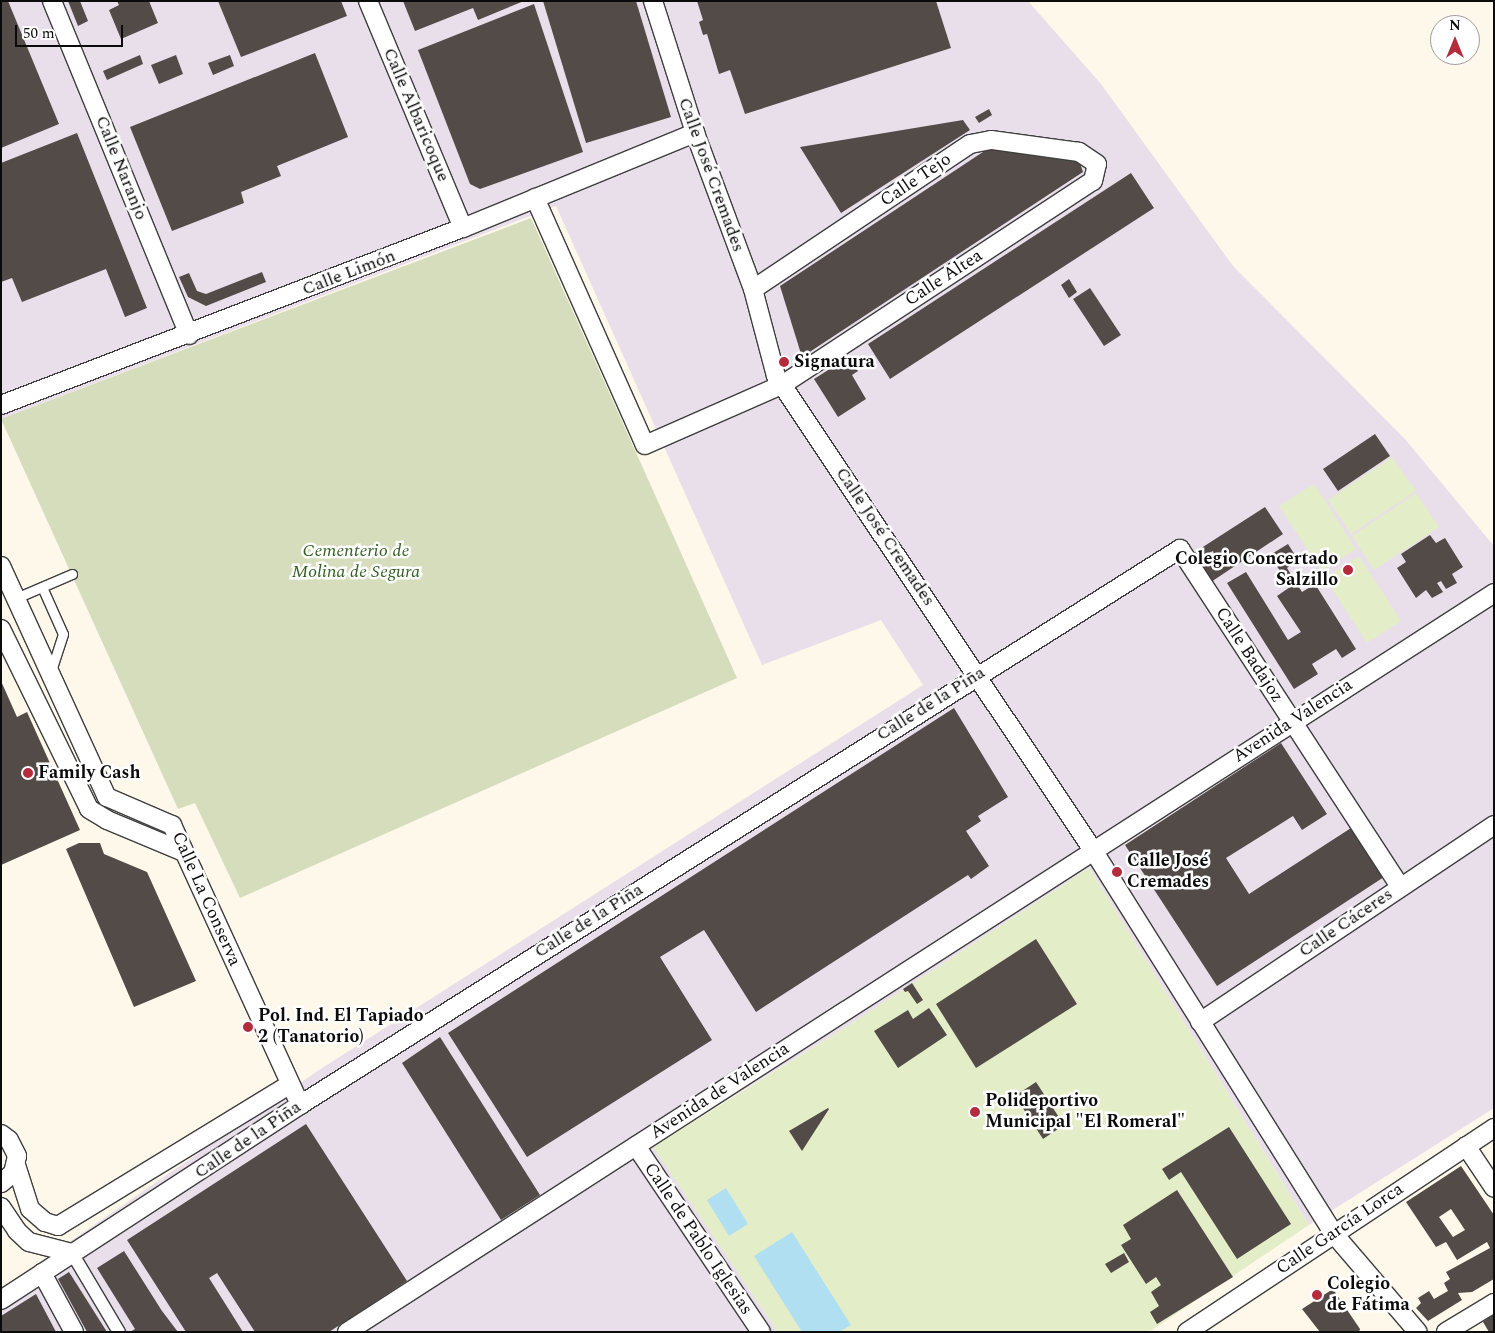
<!DOCTYPE html>
<html>
<head>
<meta charset="utf-8">
<style>
  body { margin:0 }
  #map { position:relative; width:1495px; height:1333px; overflow:hidden; background:#fef8ea; font-family:Spectral,serif }
  div>[style] { position:absolute }
  .industrial>* { inset:0; background:#e8dfea }
  .cemetery>* { inset:0; background:#d5ddbd }
  .pitch>* { inset:0; background:#e3edc7 }
  .water>* { inset:0; background:#b1dff2 }
  .building>* { inset:0; background:#534b48 }
  .roads { filter:drop-shadow(1px 0 #3e3e3e) drop-shadow(-1px 0 #3e3e3e) drop-shadow(0 1px #3e3e3e) drop-shadow(0 -1px #3e3e3e) }
  .service>* { height:9px; margin:-4.5px; padding:0 4.5px; transform-origin:4.5px; border-radius:4.5px; background:#fff }
  .pedestrian>* { height:12px; margin:-6px; padding:0 6px; transform-origin:6px; border-radius:6px; background:#fff }
  .minor>* { height:18px; margin:-9px; padding:0 9px; transform-origin:9px; border-radius:9px; background:#fff }
  .dots>* { width:14px; height:14px; translate:-50% -50%; box-sizing:border-box; border:2px solid #fff; border-radius:50% }
  span { translate:-50% -50%; white-space:nowrap; text-align:center; line-height:1.15; -webkit-text-stroke:5px #fff; paint-order:stroke }
  .street-label { font-size:18px; color:#0b0b0b }
  .poi-label { font-size:18px; color:#0b0b0b; font-weight:700 }
  .left { translate:0 -50%; text-align:left }
  .right { translate:-100% -50%; text-align:right }
  .park-label { font-size:18px; color:#315e1f; font-style:italic }
  .frame { position:absolute; inset:0; border:2px solid #0b0b0b; pointer-events:none }
  .north { position:absolute; left:1430px; top:15px; width:50px; height:50px; box-sizing:border-box; background:#fff; border:1px solid #9d9d9d; border-radius:50%; rotate:0deg; font-size:14px; font-weight:700; line-height:20px; text-align:center; color:#0b0b0b }
  .north::after { content:''; display:block; margin:auto; width:18px; height:22px; background:#b32b3c; clip-path:polygon(50% 0,100% 100%,50% 72%,0 100%) }
  .scale { position:absolute; left:15px; top:25px; width:108px; height:22px; box-sizing:border-box; border:2px solid #0b0b0b; border-top:0; padding-left:6px; font-size:15px; line-height:18px; white-space:nowrap; color:#0b0b0b; -webkit-text-stroke:4px #fff; paint-order:stroke }
</style>
</head>
<body>
<div id="map">
  <div class="industrial">
    <div style="clip-path:polygon(1px 1px,1028px 1px,1101px 84px,1233px 266px,1405px 439px,1494px 546px,1494px 1108px,1309px 1225px,1089px 868px,846px 1027px,653px 1146px,778px 1332px,1px 1332px,1px 1289px,319px 1070px,923px 685px,881px 620px,762px 665px,556px 206px,1px 419px)"></div>
  </div>
  <div class="cemetery">
    <div style="clip-path:polygon(531px 218px,737px 678px,240px 898px,195px 803px,178px 809px,1px 419px)"></div>
  </div>
  <div class="pitch">
    <div style="clip-path:polygon(1392px 457px,1416px 491px,1351px 534px,1328px 500px)"></div>
    <div style="clip-path:polygon(1314px 484px,1356px 549px,1322px 571px,1279px 506px)"></div>
    <div style="clip-path:polygon(1416px 493px,1439px 527px,1374px 570px,1352px 536px)"></div>
    <div style="clip-path:polygon(1359px 556px,1401px 621px,1367px 643px,1325px 578px)"></div>
    <div style="clip-path:polygon(1089px 868px,1309px 1225px,1149px 1332px,778px 1332px,653px 1147px,846px 1027px)"></div>
  </div>
  <div class="water">
    <div style="clip-path:polygon(726px 1188px,748px 1224px,729px 1236px,707px 1200px)"></div>
    <div style="clip-path:polygon(792px 1232px,851px 1325px,839px 1332px,802px 1332px,754px 1256px)"></div>
  </div>
  <div class="building">
    <div style="clip-path:polygon(1px 1px,8px 1px,59px 124px,1px 148px)"></div>
    <div style="clip-path:polygon(68px 1px,80px 1px,88px 21px,78px 26px)"></div>
    <div style="clip-path:polygon(117px 1px,149px 1px,158px 23px,121px 39px,109px 10px,119px 5px)"></div>
    <div style="clip-path:polygon(218px 1px,341px 1px,347px 16px,241px 57px)"></div>
    <div style="clip-path:polygon(403px 1px,524px 1px,478px 20px,473px 8px,415px 31px)"></div>
    <div style="clip-path:polygon(543px 1px,636px 1px,671px 117px,586px 143px)"></div>
    <div style="clip-path:polygon(697px 1px,936px 1px,951px 48px,745px 114px,730px 70px,719px 74px,707px 34px,703px 35px,699px 22px,703px 20px)"></div>
    <div style="clip-path:polygon(534px 4px,583px 152px,480px 189px,470px 184px,418px 50px)"></div>
    <div style="clip-path:polygon(315px 53px,348px 137px,277px 166px,281px 176px,241px 192px,244px 203px,172px 231px,130px 127px)"></div>
    <div style="clip-path:polygon(140px 55px,143px 64px,107px 80px,103px 71px)"></div>
    <div style="clip-path:polygon(176px 55px,183px 74px,159px 84px,151px 65px)"></div>
    <div style="clip-path:polygon(230px 55px,234px 66px,213px 75px,208px 63px)"></div>
    <div style="clip-path:polygon(989px 109px,992px 115px,979px 123px,975px 117px)"></div>
    <div style="clip-path:polygon(963px 120px,970px 130px,841px 213px,800px 147px)"></div>
    <div style="clip-path:polygon(77px 133px,147px 308px,125px 317px,106px 269px,22px 302px,12px 278px,1px 282px,1px 163px)"></div>
    <div style="clip-path:polygon(989px 148px,1079px 160px,1083px 172px,802px 357px,780px 286px)"></div>
    <div style="clip-path:polygon(1131px 173px,1154px 208px,890px 379px,868px 344px)"></div>
    <div style="clip-path:polygon(262px 272px,266px 282px,206px 306px,188px 297px,179px 277px,189px 273px,197px 291px,206px 294px)"></div>
    <div style="clip-path:polygon(1069px 279px,1077px 292px,1069px 298px,1061px 285px)"></div>
    <div style="clip-path:polygon(1090px 288px,1121px 335px,1104px 346px,1073px 299px)"></div>
    <div style="clip-path:polygon(850px 356px,858px 371px,852px 375px,866px 399px,838px 417px,814px 379px)"></div>
    <div style="clip-path:polygon(1375px 434px,1390px 456px,1338px 491px,1323px 469px)"></div>
    <div style="clip-path:polygon(1265px 507px,1283px 534px,1211px 582px,1199px 564px,1214px 554px,1213px 551px,1196px 559px,1192px 554px)"></div>
    <div style="clip-path:polygon(1430px 535px,1436px 543px,1445px 538px,1463px 567px,1452px 574px,1457px 583px,1446px 589px,1441px 581px,1437px 583px,1443px 592px,1432px 598px,1426px 590px,1416px 598px,1397px 568px,1406px 562px,1401px 554px)"></div>
    <div style="clip-path:polygon(1288px 544px,1298px 560px,1287px 568px,1302px 592px,1315px 584px,1356px 649px,1342px 658px,1336px 649px,1312px 664px,1318px 674px,1294px 689px,1227px 583px,1246px 572px,1288px 640px,1301px 632px,1277px 596px,1290px 587px,1270px 555px)"></div>
    <div style="clip-path:polygon(1px 681px,17px 717px,27px 712px,80px 830px,1px 865px)"></div>
    <div style="clip-path:polygon(954px 708px,1008px 797px,978px 816px,981px 821px,966px 831px,989px 866px,971px 879px,968px 875px,756px 1012px,704px 930px,660px 957px,712px 1040px,527px 1157px,448px 1033px)"></div>
    <div style="clip-path:polygon(1281px 743px,1327px 814px,1302px 830px,1293px 816px,1226px 858px,1249px 894px,1351px 828px,1384px 877px,1217px 986px,1125px 845px)"></div>
    <div style="clip-path:polygon(79px 843px,100px 843px,104px 854px,147px 872px,196px 981px,134px 1007px,66px 849px)"></div>
    <div style="clip-path:polygon(1036px 939px,1077px 1004px,976px 1068px,936px 1004px)"></div>
    <div style="clip-path:polygon(912px 983px,923px 1000px,917px 1004px,908px 991px,905px 992px,903px 989px)"></div>
    <div style="clip-path:polygon(929px 1008px,947px 1035px,898px 1068px,874px 1031px,908px 1010px,913px 1019px)"></div>
    <div style="clip-path:polygon(440px 1037px,540px 1195px,501px 1220px,402px 1063px)"></div>
    <div style="clip-path:polygon(1036px 1082px,1064px 1125px,1043px 1139px,1015px 1096px)"></div>
    <div style="clip-path:polygon(828px 1108px,829px 1109px,802px 1151px,789px 1131px)"></div>
    <div style="clip-path:polygon(306px 1124px,407px 1281px,329px 1332px,255px 1332px,217px 1273px,209px 1278px,243px 1332px,186px 1332px,127px 1240px)"></div>
    <div style="clip-path:polygon(1229px 1127px,1291px 1224px,1237px 1259px,1181px 1172px,1169px 1180px,1162px 1169px)"></div>
    <div style="clip-path:polygon(evenodd,1461px 1166px,1494px 1215px,1494px 1279px,1472px 1292px,1458px 1293px,1462px 1300px,1428px 1321px,1416px 1308px,1421px 1303px,1418px 1298px,1429px 1291px,1434px 1299px,1448px 1291px,1444px 1283px,1450px 1279px,1446px 1272px,1490px 1248px,1487px 1242px,1457px 1260px,1446px 1242px,1436px 1247px,1406px 1202px,1461px 1166px,1451px 1209px,1465px 1230px,1453px 1237px,1439px 1217px,1451px 1209px)"></div>
    <div style="clip-path:polygon(1177px 1190px,1233px 1277px,1157px 1324px,1150px 1312px,1159px 1306px,1151px 1292px,1161px 1285px,1156px 1277px,1146px 1284px,1121px 1245px,1131px 1239px,1123px 1225px)"></div>
    <div style="clip-path:polygon(124px 1251px,162px 1311px,178px 1332px,130px 1332px,135px 1329px,97px 1268px)"></div>
    <div style="clip-path:polygon(1124px 1253px,1129px 1262px,1111px 1273px,1105px 1264px)"></div>
    <div style="clip-path:polygon(69px 1272px,107px 1332px,87px 1332px,58px 1279px)"></div>
    <div style="clip-path:polygon(1333px 1289px,1360px 1329px,1359px 1332px,1320px 1332px,1302px 1309px)"></div>
    <div style="clip-path:polygon(36px 1294px,56px 1332px,1px 1332px,1px 1316px)"></div>
    <div style="clip-path:polygon(1494px 1307px,1494px 1332px,1489px 1332px,1483px 1322px,1488px 1318px,1485px 1312px)"></div>
  </div>
  <div class="roads">
    <div class="service">
      <div style="left:42px;top:587px;width:51px;rotate:65.9deg"></div>
      <div style="left:63px;top:634px;width:39px;rotate:108deg"></div>
      <div style="left:16px;top:598px;width:61px;rotate:-23.2deg"></div>
    </div>
    <div class="pedestrian">
      <div style="left:72px;top:1253px;width:92px;rotate:59.3deg"></div>
    </div>
    <div class="minor">
      <div style="left:52px;top:1px;width:361px;rotate:67.7deg"></div>
      <div style="left:368px;top:1px;width:246px;rotate:67.3deg"></div>
      <div style="left:653px;top:1px;width:139px;rotate:72.3deg"></div>
      <div style="left:695px;top:133px;width:166px;rotate:69.6deg"></div>
      <div style="left:753px;top:289px;width:90px;rotate:75.2deg"></div>
      <div style="left:776px;top:376px;width:570px;rotate:56.23deg"></div>
      <div style="left:1093px;top:850px;width:452px;rotate:57.9deg"></div>
      <div style="left:1333px;top:1233px;width:130px;rotate:49.4deg"></div>
      <div style="left:535px;top:198px;width:270px;rotate:66deg"></div>
      <div style="left:645px;top:445px;width:150px;rotate:-23.7deg"></div>
      <div style="left:782px;top:385px;width:372px;rotate:-33.3deg"></div>
      <div style="left:1093px;top:181px;width:17px;rotate:-77deg"></div>
      <div style="left:1097px;top:164px;width:22px;rotate:-146deg"></div>
      <div style="left:1079px;top:152px;width:89px;rotate:-172.2deg"></div>
      <div style="left:991px;top:140px;width:21px;rotate:169deg"></div>
      <div style="left:970px;top:144px;width:261px;rotate:146.2deg"></div>
      <div style="left:1px;top:405px;width:495px;rotate:-21deg"></div>
      <div style="left:463px;top:228px;width:251px;rotate:-22.3deg"></div>
      <div style="left:1px;top:566px;width:254px;rotate:65.4deg"></div>
      <div style="left:107px;top:797px;width:71px;rotate:23.3deg"></div>
      <div style="left:172px;top:825px;width:308px;rotate:65.4deg"></div>
      <div style="left:1px;top:629px;width:200px;rotate:63.9deg"></div>
      <div style="left:89px;top:809px;width:21px;rotate:31deg"></div>
      <div style="left:107px;top:820px;width:83px;rotate:22.6deg"></div>
      <div style="left:1200px;top:1022px;width:354px;rotate:-33.8deg"></div>
      <div style="left:1px;top:1134px;width:10px;rotate:37deg"></div>
      <div style="left:9px;top:1140px;width:18px;rotate:63deg"></div>
      <div style="left:17px;top:1156px;width:17px;rotate:103deg"></div>
      <div style="left:13px;top:1173px;width:16px;rotate:140deg"></div>
      <div style="left:636px;top:1146px;width:224px;rotate:56.1deg"></div>
      <div style="left:1466px;top:1146px;width:50px;rotate:56.3deg"></div>
      <div style="left:16px;top:1165px;width:46px;rotate:72.3deg"></div>
      <div style="left:30px;top:1209px;width:20px;rotate:41deg"></div>
      <div style="left:45px;top:1222px;width:14px;rotate:17deg"></div>
      <div style="left:58px;top:1226px;width:271px;rotate:-31.4deg"></div>
      <div style="left:1px;top:1207px;width:29px;rotate:56deg"></div>
      <div style="left:17px;top:1231px;width:16px;rotate:43deg"></div>
      <div style="left:29px;top:1242px;width:44px;rotate:14.3deg"></div>
      <div style="left:42px;top:1273px;width:67px;rotate:61.5deg"></div>
      <div style="left:1px;top:1300px;width:357px;rotate:-33.1deg"></div>
      <div style="left:300px;top:1105px;width:1041px;rotate:-32.29deg"></div>
      <div style="left:1180px;top:549px;width:402px;rotate:56.9deg"></div>
      <div style="left:347px;top:1332px;width:1364px;rotate:-32.79deg"></div>
      <div style="left:1187px;top:1332px;width:369px;rotate:-33.6deg"></div>
      <div style="left:1446px;top:1332px;width:56px;rotate:-31.1deg"></div>
    </div>
  </div>
  <div class="dots">
    <div style="left:784px;top:362px;background:#b32b3c"></div>
    <div style="left:1348px;top:570px;background:#b32b3c"></div>
    <div style="left:28px;top:773px;background:#b32b3c"></div>
    <div style="left:1117px;top:872px;background:#b32b3c"></div>
    <div style="left:248px;top:1027px;background:#b32b3c"></div>
    <div style="left:975px;top:1112px;background:#b32b3c"></div>
    <div style="left:1317px;top:1295px;background:#b32b3c"></div>
  </div>
  <div class="street-label">
    <span style="left:416px;top:115px;rotate:67deg">Calle Albaricoque</span>
    <span style="left:121px;top:168px;rotate:68deg">Calle Naranjo</span>
    <span style="left:711px;top:175px;rotate:70deg">Calle José Cremades</span>
    <span style="left:916px;top:180px;rotate:-34deg">Calle Tejo</span>
    <span style="left:349px;top:273px;rotate:-21deg">Calle Limón</span>
    <span style="left:944px;top:278px;rotate:-33deg">Calle Altea</span>
    <span style="left:885px;top:537px;rotate:56deg">Calle José Cremades</span>
    <span style="left:1249px;top:655px;rotate:57deg">Calle Badajoz</span>
    <span style="left:931px;top:704px;rotate:-32deg">Calle de la Piña</span>
    <span style="left:1293px;top:721px;rotate:-33deg">Avenida Valencia</span>
    <span style="left:206px;top:899px;rotate:66deg">Calle La Conserva</span>
    <span style="left:589px;top:921px;rotate:-32deg">Calle de la Piña</span>
    <span style="left:1346px;top:923px;rotate:-34deg">Calle Cáceres</span>
    <span style="left:720px;top:1091px;rotate:-33deg">Avenida de Valencia</span>
    <span style="left:248px;top:1140px;rotate:-34deg">Calle de la Piña</span>
    <span style="left:1340px;top:1229px;rotate:-34deg">Calle García Lorca</span>
    <span style="left:698px;top:1239px;rotate:56deg">Calle de Pablo Iglesias</span>
  </div>
  <div class="poi-label">
    <span class="left" style="left:794px;top:362px">Signatura</span>
    <span class="right" style="left:1338px;top:570px">Colegio Concertado<br>Salzillo</span>
    <span class="left" style="left:38px;top:773px">Family Cash</span>
    <span class="left" style="left:1127px;top:872px">Calle José<br>Cremades</span>
    <span class="left" style="left:258px;top:1027px">Pol. Ind. El Tapiado<br>2 (Tanatorio)</span>
    <span class="left" style="left:985px;top:1112px">Polideportivo<br>Municipal "El Romeral"</span>
    <span class="left" style="left:1327px;top:1295px">Colegio<br>de Fátima</span>
  </div>
  <div class="park-label">
    <span style="left:356px;top:562px">Cementerio de<br>Molina de Segura</span>
  </div>
  <div class="frame"></div>
  <div class="north">N</div>
  <div class="scale">50 m</div>
</div>
</body>
</html>
